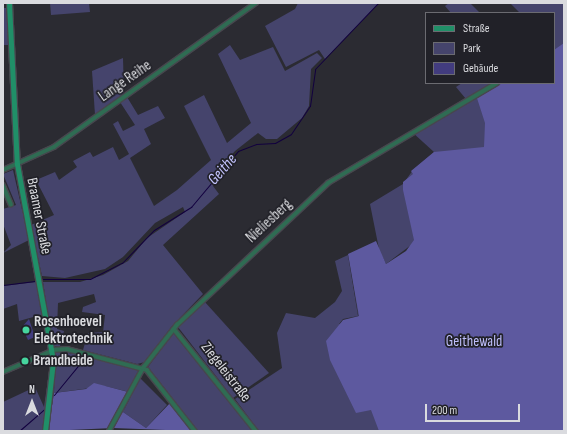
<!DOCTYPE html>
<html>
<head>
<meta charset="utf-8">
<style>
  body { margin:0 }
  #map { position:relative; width:567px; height:434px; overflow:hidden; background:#2b2b32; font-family:"Sofia Sans Condensed",sans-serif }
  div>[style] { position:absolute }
  .green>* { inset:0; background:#45446c }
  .forest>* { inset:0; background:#5d599f }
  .stream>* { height:1px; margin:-0.5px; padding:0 0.5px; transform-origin:0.5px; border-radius:0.5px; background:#12003f }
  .building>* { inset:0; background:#423c7f }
  .roads { filter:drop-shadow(1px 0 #47474e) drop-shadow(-1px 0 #47474e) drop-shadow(0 1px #47474e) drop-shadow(0 -1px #47474e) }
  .street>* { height:3.5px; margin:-1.75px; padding:0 1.75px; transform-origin:1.75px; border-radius:1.75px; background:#2f6c53 }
  .secondary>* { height:5px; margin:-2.5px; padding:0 2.5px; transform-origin:2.5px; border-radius:2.5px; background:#208f68 }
  .dots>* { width:11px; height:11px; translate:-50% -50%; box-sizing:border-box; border:2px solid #212128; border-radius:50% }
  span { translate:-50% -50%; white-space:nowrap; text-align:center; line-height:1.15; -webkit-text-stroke:3.5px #212128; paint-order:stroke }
  .street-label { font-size:15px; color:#dadbdf }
  .poi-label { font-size:15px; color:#dadbdf; font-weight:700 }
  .left { translate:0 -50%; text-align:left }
  .park-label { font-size:15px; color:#bebefa }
  .water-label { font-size:16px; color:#c3c3fe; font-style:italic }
  .frame { position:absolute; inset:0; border:4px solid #dadbdf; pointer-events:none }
  .legend { position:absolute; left:425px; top:12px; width:130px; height:72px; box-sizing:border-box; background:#212128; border:1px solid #6b6b71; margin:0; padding:5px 7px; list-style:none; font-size:12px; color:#dadbdf }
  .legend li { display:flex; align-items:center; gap:8px; height:20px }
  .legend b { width:20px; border:1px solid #6b6b71 }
  .north { position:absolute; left:12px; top:382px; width:40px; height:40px; -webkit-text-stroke:3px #212128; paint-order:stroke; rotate:0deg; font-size:11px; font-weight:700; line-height:16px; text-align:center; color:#dadbdf }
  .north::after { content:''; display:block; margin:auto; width:14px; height:18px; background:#dadbdf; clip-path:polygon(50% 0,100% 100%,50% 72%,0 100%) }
  .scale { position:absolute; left:425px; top:404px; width:95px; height:18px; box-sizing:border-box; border:2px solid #dadbdf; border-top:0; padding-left:5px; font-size:12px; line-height:14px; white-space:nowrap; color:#dadbdf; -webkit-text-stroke:3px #212128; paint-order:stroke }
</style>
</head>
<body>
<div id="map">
  <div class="green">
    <div style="clip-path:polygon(50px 3px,89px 3px,90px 12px,51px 15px)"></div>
    <div style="clip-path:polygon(298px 3px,339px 4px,379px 3px,325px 59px,319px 50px,286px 67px,265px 26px,295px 9px)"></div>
    <div style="clip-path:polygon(449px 3px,470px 3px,480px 13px,451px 13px,445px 6px)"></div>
    <div style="clip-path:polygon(evenodd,510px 3px,564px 3px,564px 431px,259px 431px,235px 399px,282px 368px,277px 333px,286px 313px,315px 318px,335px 302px,342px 291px,335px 261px,348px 255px,358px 316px,343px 319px,339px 324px,359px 320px,350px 262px,379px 249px,370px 204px,403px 184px,413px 170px,434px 152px,412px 132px,473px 95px,466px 99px,456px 87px,462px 83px,554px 83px,554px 13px,520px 13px,510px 3px,411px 245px,388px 278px,382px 256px,386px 264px,411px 245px)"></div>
    <div style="clip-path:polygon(3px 8px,7px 8px,9px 45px,3px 45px)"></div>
    <div style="clip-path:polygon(230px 45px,240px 60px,273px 47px,285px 71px,317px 53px,322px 58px,311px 69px,309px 106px,302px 118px,277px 139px,266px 139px,258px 133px,235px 151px,217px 171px,220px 176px,213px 186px,219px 194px,163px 245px,203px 294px,172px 326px,145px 362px,137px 364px,83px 350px,88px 333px,103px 332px,105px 315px,82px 312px,83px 307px,96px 302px,94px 294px,58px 303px,57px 329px,64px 331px,60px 346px,53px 346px,43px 282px,80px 282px,103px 275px,128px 261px,147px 238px,185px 212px,183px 207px,155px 223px,123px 257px,105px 269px,65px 278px,42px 276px,31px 225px,54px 215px,36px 180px,55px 172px,59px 180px,77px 167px,73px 161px,90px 152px,93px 157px,113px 147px,119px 160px,129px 154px,113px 124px,118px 121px,123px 131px,135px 125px,120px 102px,127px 97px,138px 115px,158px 106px,165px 118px,144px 129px,151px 144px,130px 158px,154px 206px,177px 190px,211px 160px,184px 106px,204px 95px,227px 143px,251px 123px,218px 54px)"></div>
    <div style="clip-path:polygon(123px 58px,124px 94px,95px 115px,92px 71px)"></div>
    <div style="clip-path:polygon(13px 170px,29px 240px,3px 253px,11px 245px,3px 224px,3px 209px,16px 205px,3px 174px)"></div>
    <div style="clip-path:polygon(36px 282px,44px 314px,19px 321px,17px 304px,3px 309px,3px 286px)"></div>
    <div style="clip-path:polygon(204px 301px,269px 373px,233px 398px,178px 327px)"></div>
    <div style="clip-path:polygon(174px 332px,179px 334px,255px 431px,198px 431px,148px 367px)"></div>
    <div style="clip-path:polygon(55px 351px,87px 356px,136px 368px,139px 373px,129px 392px,105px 386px,54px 393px)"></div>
    <div style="clip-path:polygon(51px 359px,43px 431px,3px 431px,3px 402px,35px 387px,44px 407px)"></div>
    <div style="clip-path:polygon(140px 378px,167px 405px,146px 428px,123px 412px)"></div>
  </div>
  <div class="forest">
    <div style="clip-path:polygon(564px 43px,564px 431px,379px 431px,371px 410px,356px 413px,330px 360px,326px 341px,343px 320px,359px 316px,348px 254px,376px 241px,386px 264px,406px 251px,414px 240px,403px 190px,403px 182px,413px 174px,411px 171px,434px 152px,484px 147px,485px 123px,476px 95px,497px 83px,554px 83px,554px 50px)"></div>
    <div style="clip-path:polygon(94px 383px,132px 393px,123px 412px,146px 428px,172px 401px,192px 431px,113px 428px,48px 431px,54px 393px,86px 389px)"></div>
  </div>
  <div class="stream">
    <div style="left:43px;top:279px;width:47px"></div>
    <div style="left:90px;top:279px;width:36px;rotate:-27deg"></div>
    <div style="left:122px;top:263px;width:46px;rotate:-45.9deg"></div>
    <div style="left:154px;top:230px;width:44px;rotate:-31.9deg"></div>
    <div style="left:191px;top:207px;width:73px;rotate:-50deg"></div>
    <div style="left:238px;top:151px;width:19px;rotate:-21deg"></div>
    <div style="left:256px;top:144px;width:19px;rotate:-3deg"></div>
    <div style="left:275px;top:143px;width:18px;rotate:-29deg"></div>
    <div style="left:291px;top:134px;width:34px;rotate:-56deg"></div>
    <div style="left:310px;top:106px;width:37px;rotate:-82deg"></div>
    <div style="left:315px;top:69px;width:91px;rotate:-46.3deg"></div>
    <div style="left:3px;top:285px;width:32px;rotate:-7deg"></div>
    <div style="left:54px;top:395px;width:50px;rotate:-50.6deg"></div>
    <div style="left:19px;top:431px;width:35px;rotate:-41deg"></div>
  </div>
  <div class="building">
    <div style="clip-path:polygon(29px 319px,35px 337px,28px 340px,22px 327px)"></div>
  </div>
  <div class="roads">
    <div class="street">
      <div style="left:3px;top:170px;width:56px;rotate:-24.3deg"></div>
      <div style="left:54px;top:147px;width:248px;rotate:-35.5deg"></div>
      <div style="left:3px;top:185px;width:21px;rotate:67deg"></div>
      <div style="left:174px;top:329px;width:131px;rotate:51.2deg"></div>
      <div style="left:52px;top:350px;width:15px;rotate:-4deg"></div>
      <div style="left:67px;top:349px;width:83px;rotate:14.7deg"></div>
      <div style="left:147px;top:370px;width:78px;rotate:51.8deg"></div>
      <div style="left:3px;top:372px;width:53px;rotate:-23.2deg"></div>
      <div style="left:109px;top:431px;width:72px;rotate:-61.6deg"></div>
      <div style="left:143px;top:368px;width:55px;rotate:-51.7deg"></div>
      <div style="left:177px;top:325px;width:207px;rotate:-43.2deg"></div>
      <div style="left:328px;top:183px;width:196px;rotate:-30.6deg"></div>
    </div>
    <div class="secondary">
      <div style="left:9px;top:3px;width:161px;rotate:87.2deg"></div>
      <div style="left:17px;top:164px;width:200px;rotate:79.6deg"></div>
      <div style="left:53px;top:361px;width:70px;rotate:96.5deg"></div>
    </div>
  </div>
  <div class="dots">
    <div style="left:26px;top:330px;background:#46d49e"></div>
    <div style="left:25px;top:361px;background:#46d49e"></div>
  </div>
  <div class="street-label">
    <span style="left:125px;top:81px;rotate:-35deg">Lange Reihe</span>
    <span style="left:39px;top:216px;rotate:79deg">Braamer Straße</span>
    <span style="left:269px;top:221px;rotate:-43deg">Nieliesberg</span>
    <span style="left:226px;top:372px;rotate:52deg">Ziegeleistraße</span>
  </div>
  <div class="poi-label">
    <span class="left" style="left:34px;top:330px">Rosenhoevel<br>Elektrotechnik</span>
    <span class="left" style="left:33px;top:361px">Brandheide</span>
  </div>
  <div class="park-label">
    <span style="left:474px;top:342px">Geithewald</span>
  </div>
  <div class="water-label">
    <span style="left:223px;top:170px;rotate:-49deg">Geithe</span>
  </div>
  <div class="frame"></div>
  <ul class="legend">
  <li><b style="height:5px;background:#208f68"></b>Straße</li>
  <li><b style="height:11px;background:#45446c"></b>Park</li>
  <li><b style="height:11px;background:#423c7f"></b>Gebäude</li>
  </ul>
  <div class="north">N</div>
  <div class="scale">200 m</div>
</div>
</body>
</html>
